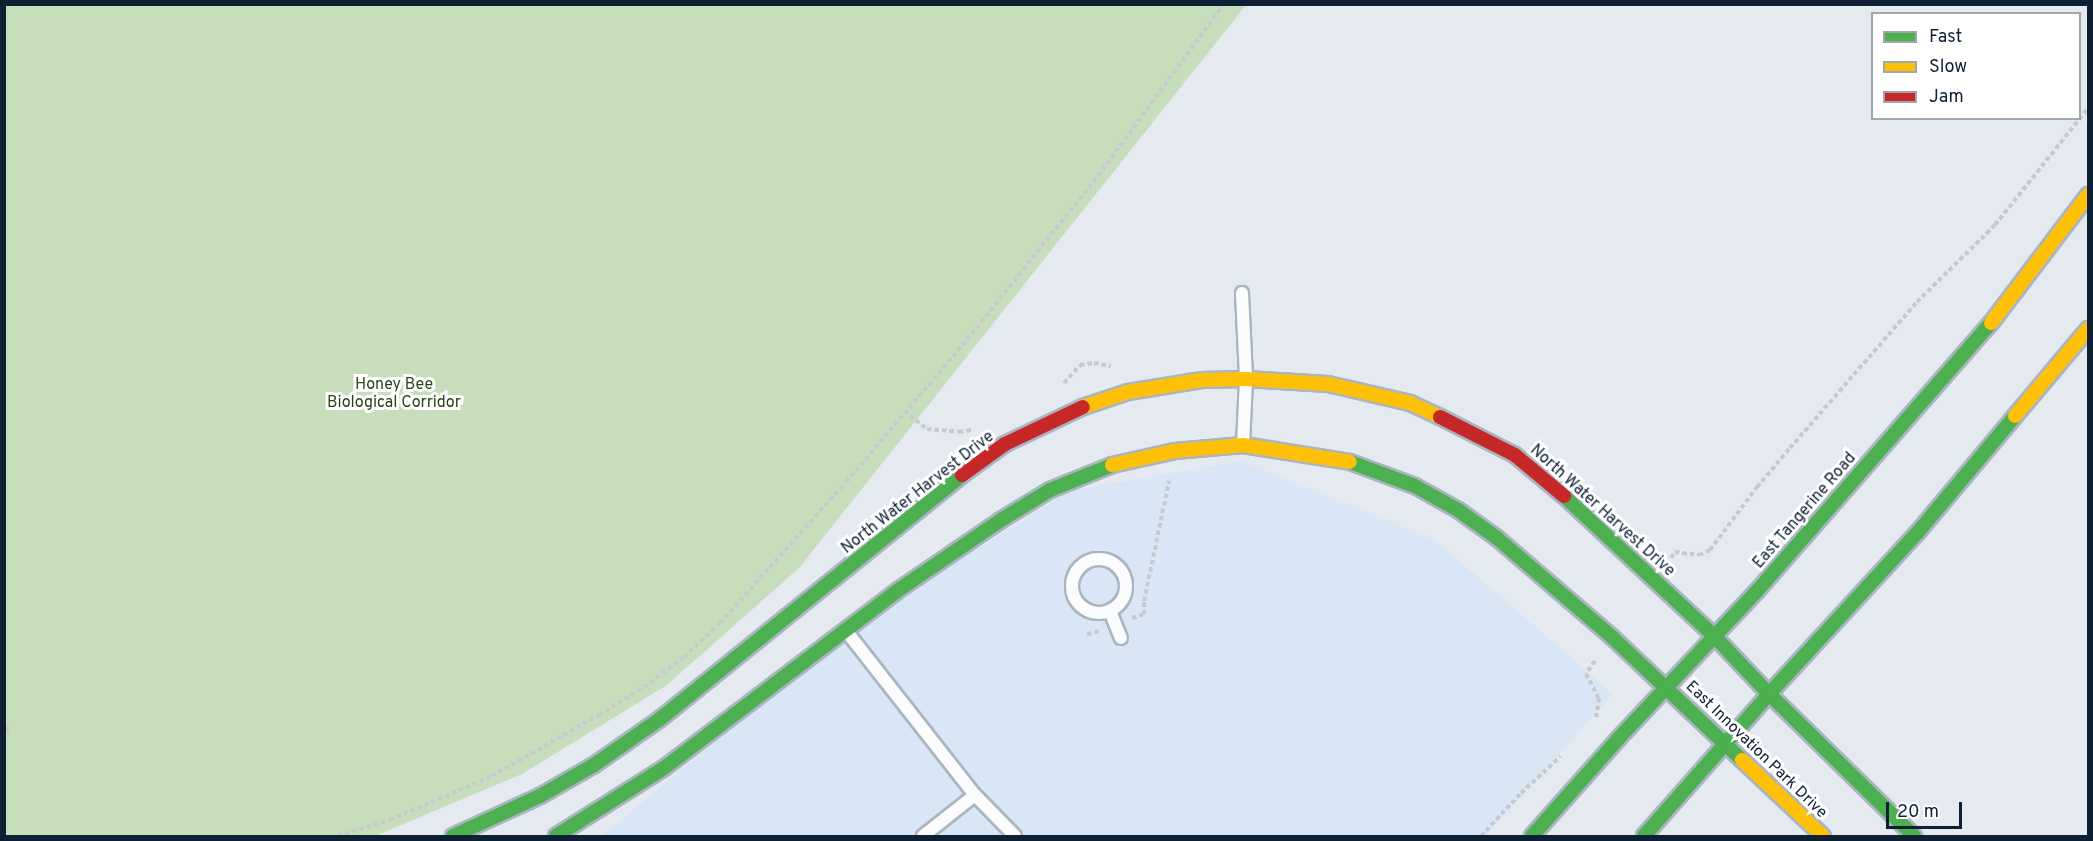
<!DOCTYPE html>
<html>
<head>
<meta charset="utf-8">
<style>
  body { margin:0 }
  #map { position:relative; width:2093px; height:841px; overflow:hidden; background:#e4eaf0; font-family:Overpass,sans-serif }
  div>[style] { position:absolute }
  .built>* { inset:0; background:#d8e6f6 }
  .green>* { inset:0; background:#c7debc }
  .path>* { height:4px; margin-top:-2px; transform-origin:0; background:repeating-linear-gradient(90deg,#c6cace 0 4.5px,transparent 0 7.5px) }
  .roads { filter:drop-shadow(2px 0 #aab5c1) drop-shadow(-2px 0 #aab5c1) drop-shadow(0 2px #aab5c1) drop-shadow(0 -2px #aab5c1) }
  .lane>* { height:12px; margin:-6px; padding:0 6px; transform-origin:6px; border-radius:6px; background:#fbfcfd }
  .lane>.ring { margin:-6px; padding:0; box-sizing:content-box; background:none; border:12px solid #fbfcfd; border-radius:50% }
  .fast>* { height:14px; margin:-7px; padding:0 7px; transform-origin:7px; border-radius:7px; background:#4caf50 }
  .slow>* { height:14px; margin:-7px; padding:0 7px; transform-origin:7px; border-radius:7px; background:#ffc107 }
  .jam>* { height:14px; margin:-7px; padding:0 7px; transform-origin:7px; border-radius:7px; background:#c62828 }
  span { translate:-50% -50%; white-space:nowrap; text-align:center; line-height:1.15; -webkit-text-stroke:6px #fff; paint-order:stroke }
  .park-label { font-size:16px; color:#2d4218 }
  .street-label { font-size:16px; color:#0e2134 }
  .frame { position:absolute; inset:0; border:6px solid #0e2134; pointer-events:none }
  .legend { position:absolute; left:1871px; top:12px; width:210px; height:108px; box-sizing:border-box; background:#fff; border:2px solid #9fa6ae; margin:0; padding:8px 10px; list-style:none; font-size:18px; color:#0e2134 }
  .legend li { display:flex; align-items:center; gap:12px; height:30px }
  .legend b { width:30px; border:2px solid #9fa6ae }
  .scale { position:absolute; left:1886px; top:802px; width:76px; height:27px; box-sizing:border-box; border:3px solid #0e2134; border-top:0; padding-left:8px; font-size:18px; line-height:21px; white-space:nowrap; color:#0e2134; -webkit-text-stroke:4px #fff; paint-order:stroke }
</style>
</head>
<body>
<div id="map">
  <div class="built">
    <div style="clip-path:polygon(1241px 461px,1435px 540px,1613px 694px,1485px 836px,602px 836px,849px 630px,1069px 491px)"></div>
  </div>
  <div class="green">
    <div style="clip-path:polygon(5px 4px,1246px 4px,1246px 5px,799px 568px,667px 685px,522px 774px,375px 836px,5px 836px)"></div>
  </div>
  <div class="path">
    <div style="left:1064px;top:383px;width:24px;rotate:-48deg"></div>
    <div style="left:1080px;top:365px;width:14px;rotate:-8deg"></div>
    <div style="left:1094px;top:363px;width:17px;rotate:10deg"></div>
    <div style="left:904px;top:411px;width:29px;rotate:38deg"></div>
    <div style="left:927px;top:429px;width:32px;rotate:5deg"></div>
    <div style="left:959px;top:432px;width:13px;rotate:-9deg"></div>
    <div style="left:1671px;top:558px;width:7px;rotate:-56deg"></div>
    <div style="left:1675px;top:552px;width:24px;rotate:7deg"></div>
    <div style="left:1699px;top:555px;width:12px;rotate:-24deg"></div>
    <div style="left:1710px;top:550px;width:79px;rotate:-53.3deg"></div>
    <div style="left:1757px;top:487px;width:51px;rotate:-49.8deg"></div>
    <div style="left:1790px;top:448px;width:194px;rotate:-49deg"></div>
    <div style="left:1917px;top:302px;width:110px;rotate:-44.6deg"></div>
    <div style="left:1995px;top:225px;width:149px;rotate:-51.5deg"></div>
    <div style="left:1132px;top:618px;width:13px;rotate:-18deg"></div>
    <div style="left:1144px;top:614px;width:13px;rotate:-90deg"></div>
    <div style="left:1144px;top:601px;width:123px;rotate:-78.2deg"></div>
    <div style="left:1087px;top:634px;width:13px;rotate:-13deg"></div>
    <div style="left:1595px;top:661px;width:16px;rotate:125deg"></div>
    <div style="left:1586px;top:674px;width:27px;rotate:62deg"></div>
    <div style="left:1599px;top:698px;width:21px;rotate:98deg"></div>
    <div style="left:4px;top:726px;width:5px;rotate:37deg"></div>
    <div style="left:8px;top:729px;width:11px;rotate:112deg"></div>
    <div style="left:338px;top:836px;width:54px;rotate:-17.1deg"></div>
    <div style="left:390px;top:820px;width:111px;rotate:-23.3deg"></div>
    <div style="left:492px;top:776px;width:123px;rotate:-29.7deg"></div>
    <div style="left:599px;top:715px;width:53px;rotate:-31.9deg"></div>
    <div style="left:644px;top:687px;width:50px;rotate:-36.9deg"></div>
    <div style="left:684px;top:657px;width:50px;rotate:-43.4deg"></div>
    <div style="left:720px;top:623px;width:189px;rotate:-48.2deg"></div>
    <div style="left:846px;top:482px;width:187px;rotate:-49.6deg"></div>
    <div style="left:967px;top:340px;width:210px;rotate:-51.4deg"></div>
    <div style="left:1098px;top:176px;width:213px;rotate:-53.8deg"></div>
    <div style="left:1481px;top:836px;width:59px;rotate:-47.1deg"></div>
    <div style="left:1521px;top:793px;width:54px;rotate:-42.8deg"></div>
  </div>
  <div class="roads">
    <div class="lane">
      <div style="left:1242px;top:293px;width:86px;rotate:87.3deg"></div>
      <div style="left:1246px;top:379px;width:66px;rotate:92.6deg"></div>
      <div class="ring" style="left:1072px;top:559px;width:42px;height:42px"></div>
      <div style="left:1110px;top:611px;width:29px;rotate:68deg"></div>
      <div style="left:847px;top:632px;width:207px;rotate:51.9deg"></div>
      <div style="left:975px;top:795px;width:57px;rotate:45.7deg"></div>
      <div style="left:923px;top:836px;width:66px;rotate:-38.3deg"></div>
    </div>
    <div class="fast">
      <div style="left:1350px;top:462px;width:69px;rotate:20.3deg"></div>
      <div style="left:1415px;top:486px;width:49px;rotate:29.2deg"></div>
      <div style="left:1458px;top:510px;width:48px;rotate:35.7deg"></div>
      <div style="left:1497px;top:538px;width:152px;rotate:40.7deg"></div>
      <div style="left:1612px;top:637px;width:179px;rotate:43.4deg"></div>
      <div style="left:1564px;top:496px;width:207px;rotate:43deg"></div>
      <div style="left:1715px;top:637px;width:79px;rotate:46.5deg"></div>
      <div style="left:1769px;top:694px;width:203px;rotate:44.4deg"></div>
      <div style="left:453px;top:836px;width:96px;rotate:-24.7deg"></div>
      <div style="left:540px;top:796px;width:62px;rotate:-29.9deg"></div>
      <div style="left:594px;top:765px;width:80px;rotate:-34.9deg"></div>
      <div style="left:660px;top:719px;width:388px;rotate:-38.9deg"></div>
      <div style="left:556px;top:836px;width:128px;rotate:-32.2deg"></div>
      <div style="left:664px;top:768px;width:293px;rotate:-37.2deg"></div>
      <div style="left:897px;top:591px;width:126px;rotate:-34.3deg"></div>
      <div style="left:1001px;top:520px;width:57px;rotate:-31.5deg"></div>
      <div style="left:1050px;top:490px;width:67px;rotate:-22deg"></div>
      <div style="left:1532px;top:836px;width:130px;rotate:-48.4deg"></div>
      <div style="left:1618px;top:739px;width:203px;rotate:-46.8deg"></div>
      <div style="left:1757px;top:591px;width:356px;rotate:-48.9deg"></div>
      <div style="left:1644px;top:836px;width:189px;rotate:-48.6deg"></div>
      <div style="left:1769px;top:694px;width:220px;rotate:-47.4deg"></div>
      <div style="left:1918px;top:532px;width:151px;rotate:-50.1deg"></div>
    </div>
    <div class="slow">
      <div style="left:1991px;top:323px;width:161px;rotate:-52.8deg"></div>
      <div style="left:1083px;top:407px;width:47px;rotate:-18.4deg"></div>
      <div style="left:1128px;top:392px;width:75px;rotate:-9.2deg"></div>
      <div style="left:1202px;top:380px;width:44px;rotate:-1.3deg"></div>
      <div style="left:1246px;top:379px;width:82px;rotate:3.5deg"></div>
      <div style="left:1328px;top:384px;width:84px;rotate:13deg"></div>
      <div style="left:1410px;top:403px;width:33px;rotate:25deg"></div>
      <div style="left:2015px;top:416px;width:114px;rotate:-50deg"></div>
      <div style="left:1112px;top:465px;width:65px;rotate:-12.5deg"></div>
      <div style="left:1175px;top:451px;width:68px;rotate:-5deg"></div>
      <div style="left:1243px;top:445px;width:108px;rotate:9deg"></div>
      <div style="left:1742px;top:760px;width:111px;rotate:43.2deg"></div>
    </div>
    <div class="jam">
      <div style="left:1440px;top:417px;width:84px;rotate:26.9deg"></div>
      <div style="left:1515px;top:455px;width:64px;rotate:39.9deg"></div>
      <div style="left:962px;top:475px;width:53px;rotate:-35.8deg"></div>
      <div style="left:1005px;top:444px;width:86px;rotate:-25.4deg"></div>
    </div>
  </div>
  <div class="park-label">
    <span style="left:394px;top:394px">Honey Bee<br>Biological Corridor</span>
  </div>
  <div class="street-label">
    <span style="left:918px;top:493px;rotate:-38deg">North Water Harvest Drive</span>
    <span style="left:1602px;top:511px;rotate:42deg">North Water Harvest Drive</span>
    <span style="left:1805px;top:511px;rotate:-49deg">East Tangerine Road</span>
    <span style="left:1756px;top:750px;rotate:44deg">East Innovation Park Drive</span>
  </div>
  <div class="frame"></div>
  <ul class="legend">
  <li><b style="height:8px;background:#4caf50"></b>Fast</li>
  <li><b style="height:8px;background:#ffc107"></b>Slow</li>
  <li><b style="height:8px;background:#c62828"></b>Jam</li>
  </ul>
  <div class="scale">20 m</div>
</div>
</body>
</html>
